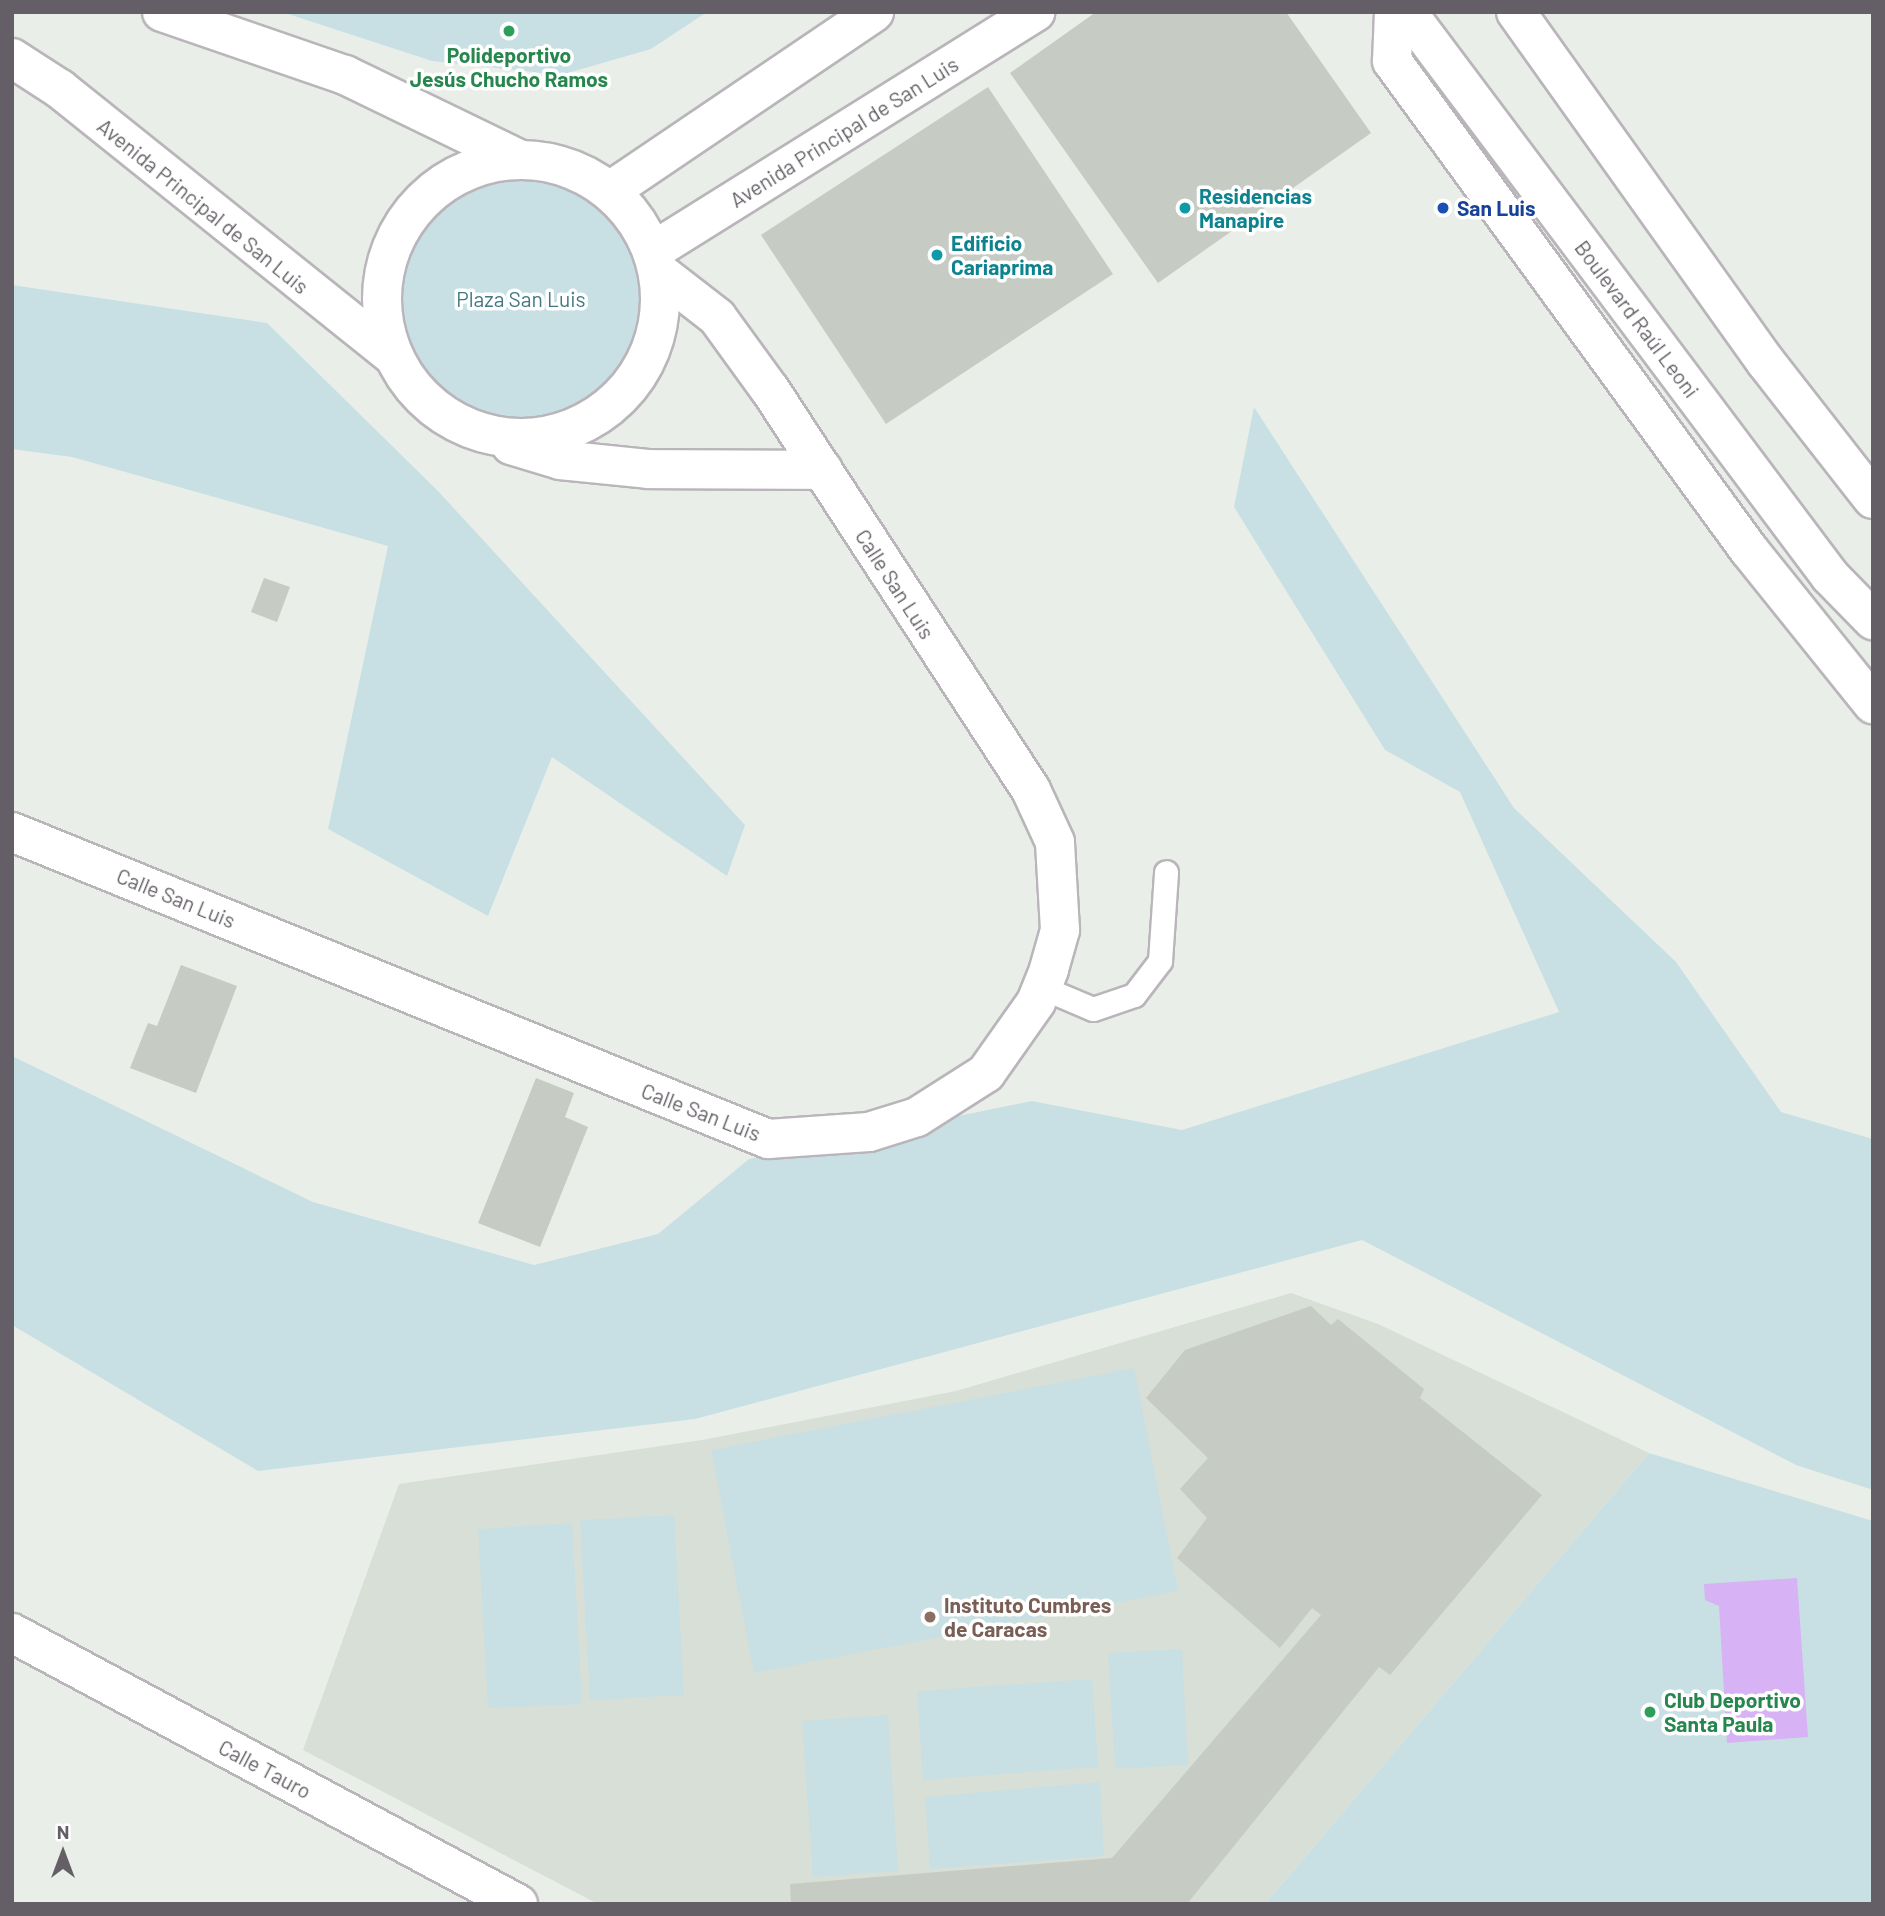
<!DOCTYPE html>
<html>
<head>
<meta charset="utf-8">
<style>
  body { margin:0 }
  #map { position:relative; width:1885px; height:1916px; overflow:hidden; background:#e9efe8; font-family:Barlow,sans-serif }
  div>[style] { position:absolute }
  .education>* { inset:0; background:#d8dfd6 }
  .green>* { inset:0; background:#c8e0e3 }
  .round { border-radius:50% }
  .water>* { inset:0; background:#d7b2f5 }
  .building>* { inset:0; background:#c6cbc4 }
  .roads { filter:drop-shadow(2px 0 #b9b5ba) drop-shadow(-2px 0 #b9b5ba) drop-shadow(0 2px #b9b5ba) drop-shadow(0 -2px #b9b5ba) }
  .lane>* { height:23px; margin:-11.5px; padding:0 11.5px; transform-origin:11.5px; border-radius:11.5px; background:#fff }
  .street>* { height:38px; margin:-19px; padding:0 19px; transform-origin:19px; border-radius:19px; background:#fff }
  .street>.ring { margin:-19px; padding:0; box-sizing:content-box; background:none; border:38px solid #fff; border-radius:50% }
  .secondary>* { height:38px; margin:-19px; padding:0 19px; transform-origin:19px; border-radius:19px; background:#fff }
  .dots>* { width:19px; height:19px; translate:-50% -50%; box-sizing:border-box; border:4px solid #fff; border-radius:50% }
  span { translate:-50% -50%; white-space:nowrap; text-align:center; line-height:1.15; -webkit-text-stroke:7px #fff; paint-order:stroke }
  .leisure-label { font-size:21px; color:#27864d; font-weight:700 }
  .left { translate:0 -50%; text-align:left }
  .street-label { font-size:21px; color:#645f66 }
  .culture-label { font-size:21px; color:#0d838f; font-weight:700 }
  .transit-label { font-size:21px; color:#164399; font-weight:700 }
  .park-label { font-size:21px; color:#427882 }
  .education-label { font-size:21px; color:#785e54; font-weight:700 }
  .frame { position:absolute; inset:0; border:14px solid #645f66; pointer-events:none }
  .north { position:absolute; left:28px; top:1818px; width:70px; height:70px; -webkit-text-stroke:5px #fff; paint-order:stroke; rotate:0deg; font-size:19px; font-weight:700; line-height:28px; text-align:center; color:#645f66 }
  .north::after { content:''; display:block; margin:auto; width:24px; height:32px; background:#645f66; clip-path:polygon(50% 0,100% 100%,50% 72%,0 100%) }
</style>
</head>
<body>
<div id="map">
  <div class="education">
    <div style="clip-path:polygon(1291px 1293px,1378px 1324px,1649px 1453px,1265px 1904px,598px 1904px,303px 1750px,399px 1484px,702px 1440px,956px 1391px)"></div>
  </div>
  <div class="green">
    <div style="clip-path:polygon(282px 12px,707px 12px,651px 49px,561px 75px,432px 61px)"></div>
    <div class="round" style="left:382px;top:160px;width:278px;height:278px"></div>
    <div style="clip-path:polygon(12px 285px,267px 323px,438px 491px,745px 825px,727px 876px,552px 757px,488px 916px,328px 829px,388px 546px,72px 457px,12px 449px)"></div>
    <div style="clip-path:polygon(1254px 407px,1514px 808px,1676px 962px,1781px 1112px,1873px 1139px,1873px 1490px,1796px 1465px,1362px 1240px,695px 1419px,258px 1471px,12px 1325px,12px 1056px,313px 1202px,534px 1265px,658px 1234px,749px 1159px,1032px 1101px,1182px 1130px,1559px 1012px,1460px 792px,1385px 750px,1234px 507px)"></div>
    <div style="clip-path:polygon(1134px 1368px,1178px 1591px,754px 1673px,711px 1450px)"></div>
    <div style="clip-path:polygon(1649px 1453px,1873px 1521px,1873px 1904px,1265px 1904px)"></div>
    <div style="clip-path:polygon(674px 1515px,684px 1695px,590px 1700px,580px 1520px)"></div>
    <div style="clip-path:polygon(572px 1523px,582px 1704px,488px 1708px,478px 1529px)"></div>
    <div style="clip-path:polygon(1182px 1649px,1188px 1765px,1115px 1769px,1108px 1653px)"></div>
    <div style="clip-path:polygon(1092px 1679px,1098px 1767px,923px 1780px,917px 1691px)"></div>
    <div style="clip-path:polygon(888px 1715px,898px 1871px,813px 1877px,802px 1721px)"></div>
    <div style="clip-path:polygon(1100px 1782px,1104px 1856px,930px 1869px,925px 1797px)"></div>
  </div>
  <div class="water">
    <div style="clip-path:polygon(1797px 1578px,1808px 1737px,1727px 1743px,1719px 1606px,1705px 1600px,1704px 1584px)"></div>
  </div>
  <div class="building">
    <div style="clip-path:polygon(1096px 12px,1286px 12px,1371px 133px,1158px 283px,1010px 73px)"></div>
    <div style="clip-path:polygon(988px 87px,1113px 274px,886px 424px,761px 235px)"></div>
    <div style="clip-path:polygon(264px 578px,290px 587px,277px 622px,251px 612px)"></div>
    <div style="clip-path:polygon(181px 965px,237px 986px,196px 1093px,130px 1068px,148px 1023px,157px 1026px)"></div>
    <div style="clip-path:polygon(536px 1078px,574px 1093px,565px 1117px,588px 1127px,540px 1247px,478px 1223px)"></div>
    <div style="clip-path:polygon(1311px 1306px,1331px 1325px,1338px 1319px,1424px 1389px,1420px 1398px,1542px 1495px,1390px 1675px,1379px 1667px,1187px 1904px,791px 1904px,790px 1884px,1112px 1858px,1321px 1615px,1312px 1608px,1280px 1648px,1177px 1558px,1207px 1518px,1180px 1489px,1208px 1458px,1146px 1398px,1185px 1350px)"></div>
  </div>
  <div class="roads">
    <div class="lane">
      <div style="left:1041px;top:987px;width:56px;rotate:22.9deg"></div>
      <div style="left:1093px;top:1009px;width:43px;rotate:-18.9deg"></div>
      <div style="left:1134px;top:995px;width:43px;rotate:-52.6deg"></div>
      <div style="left:1160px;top:961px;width:89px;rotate:-86.1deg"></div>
    </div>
    <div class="street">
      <div style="left:162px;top:12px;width:194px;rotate:19deg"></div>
      <div style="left:345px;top:75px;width:193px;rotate:25.8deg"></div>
      <div style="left:1394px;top:12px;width:49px;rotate:92.3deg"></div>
      <div style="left:1392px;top:61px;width:605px;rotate:53.87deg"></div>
      <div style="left:1749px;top:550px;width:198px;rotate:51.2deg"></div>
      <div style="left:12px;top:58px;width:57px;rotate:32.9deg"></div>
      <div style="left:60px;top:89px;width:427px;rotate:38.7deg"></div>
      <div class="ring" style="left:382px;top:160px;width:240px;height:240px"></div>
      <div style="left:610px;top:191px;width:319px;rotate:-34.1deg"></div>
      <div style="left:653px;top:251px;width:451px;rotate:-32deg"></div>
      <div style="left:511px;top:445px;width:51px;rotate:17deg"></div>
      <div style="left:560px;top:460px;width:88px;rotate:5.8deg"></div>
      <div style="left:648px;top:469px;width:175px;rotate:0.3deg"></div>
      <div style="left:12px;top:832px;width:816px;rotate:22.1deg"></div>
      <div style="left:768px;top:1139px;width:101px;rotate:-4deg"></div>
      <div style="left:869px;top:1132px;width:50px;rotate:-17.4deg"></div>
      <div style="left:917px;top:1117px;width:82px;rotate:-32.5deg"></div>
      <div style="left:986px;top:1073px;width:87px;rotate:-54.8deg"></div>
      <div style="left:1036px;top:1002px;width:35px;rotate:-68deg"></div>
      <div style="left:1049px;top:969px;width:41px;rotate:-74.2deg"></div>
      <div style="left:1060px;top:930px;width:88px;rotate:-93.3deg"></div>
      <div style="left:1055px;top:842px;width:57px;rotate:-114.8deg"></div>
      <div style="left:1031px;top:790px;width:478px;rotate:-123.1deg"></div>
      <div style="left:770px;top:390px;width:90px;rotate:-126deg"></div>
      <div style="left:717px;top:317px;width:73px;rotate:-142.2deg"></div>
      <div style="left:12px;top:1633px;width:574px;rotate:28.17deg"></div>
    </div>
    <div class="secondary">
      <div style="left:1407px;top:12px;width:705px;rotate:53.13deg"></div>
      <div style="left:1830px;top:576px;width:62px;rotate:45.7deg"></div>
      <div style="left:1516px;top:12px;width:429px;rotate:54.5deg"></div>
      <div style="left:1765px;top:361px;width:175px;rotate:52deg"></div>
    </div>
  </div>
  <div class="dots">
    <div style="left:509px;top:31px;background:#2e9e5b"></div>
    <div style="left:1185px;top:208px;background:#0f9aa8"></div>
    <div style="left:1443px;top:208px;background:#1a4fb4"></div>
    <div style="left:937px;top:255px;background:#0f9aa8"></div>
    <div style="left:930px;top:1617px;background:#8d6e63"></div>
    <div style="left:1650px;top:1712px;background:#2e9e5b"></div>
  </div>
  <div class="leisure-label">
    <span style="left:509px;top:67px">Polideportivo<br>Jesús Chucho Ramos</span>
    <span class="left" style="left:1664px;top:1712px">Club Deportivo<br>Santa Paula</span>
  </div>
  <div class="street-label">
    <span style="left:844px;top:132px;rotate:-32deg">Avenida Principal de San Luis</span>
    <span style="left:203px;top:206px;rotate:39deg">Avenida Principal de San Luis</span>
    <span style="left:1637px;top:319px;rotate:53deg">Boulevard Raúl Leoni</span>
    <span style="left:895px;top:584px;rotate:57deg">Calle San Luis</span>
    <span style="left:176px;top:898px;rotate:22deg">Calle San Luis</span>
    <span style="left:701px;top:1112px;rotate:21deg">Calle San Luis</span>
    <span style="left:265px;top:1769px;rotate:28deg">Calle Tauro</span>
  </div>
  <div class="culture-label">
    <span class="left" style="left:1199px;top:208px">Residencias<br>Manapire</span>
    <span class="left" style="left:951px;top:255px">Edificio<br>Cariaprima</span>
  </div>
  <div class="transit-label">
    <span class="left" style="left:1457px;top:208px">San Luis</span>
  </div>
  <div class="park-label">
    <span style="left:521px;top:299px">Plaza San Luis</span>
  </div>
  <div class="education-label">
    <span class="left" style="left:944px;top:1617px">Instituto Cumbres<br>de Caracas</span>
  </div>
  <div class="frame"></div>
  <div class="north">N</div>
</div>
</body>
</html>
